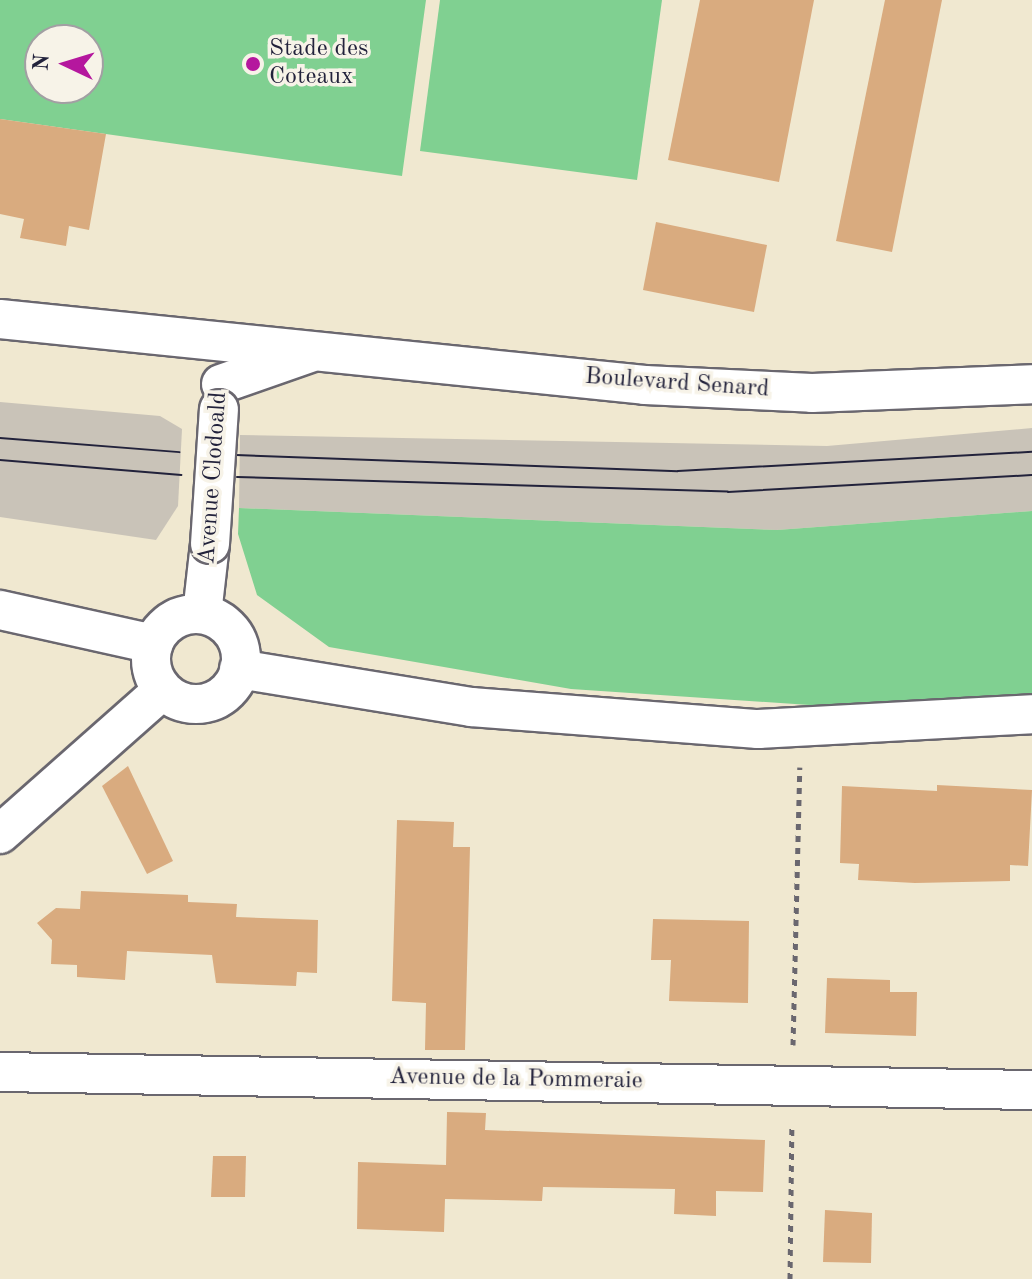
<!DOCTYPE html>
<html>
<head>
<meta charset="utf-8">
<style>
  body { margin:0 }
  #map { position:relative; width:1032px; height:1279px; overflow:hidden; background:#f0e8d0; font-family:"Old Standard TT",serif }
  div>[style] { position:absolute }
  .industrial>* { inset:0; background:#c9c3b8 }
  .green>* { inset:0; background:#80d091 }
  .building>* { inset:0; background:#d9ab7f }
  .path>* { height:5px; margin-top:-2.5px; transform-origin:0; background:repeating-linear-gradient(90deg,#6a676f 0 6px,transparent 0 12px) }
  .roads { filter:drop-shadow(2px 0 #6a676f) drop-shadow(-2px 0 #6a676f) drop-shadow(0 2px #6a676f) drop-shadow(0 -2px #6a676f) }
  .street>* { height:38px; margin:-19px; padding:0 19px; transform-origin:19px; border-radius:19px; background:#fff }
  .street>.ring { margin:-19px; padding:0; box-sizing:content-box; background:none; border:38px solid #fff; border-radius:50% }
  .tram>* { height:2px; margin:-1px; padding:0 1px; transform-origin:1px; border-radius:1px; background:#22223b }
  .bridges { filter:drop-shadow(2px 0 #6a676f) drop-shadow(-2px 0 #6a676f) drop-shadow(0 2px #6a676f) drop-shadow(0 -2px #6a676f) }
  .street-bridge>* { height:38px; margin:-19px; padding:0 19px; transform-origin:19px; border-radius:19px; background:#fff }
  .dots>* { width:22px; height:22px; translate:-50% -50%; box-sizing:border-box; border:4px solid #f7f3e8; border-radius:50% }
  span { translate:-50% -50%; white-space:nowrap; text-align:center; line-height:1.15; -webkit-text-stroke:7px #f7f3e8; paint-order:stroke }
  .poi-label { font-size:24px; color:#22223b }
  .left { translate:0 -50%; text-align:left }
  .street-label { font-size:24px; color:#22223b }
  .north { position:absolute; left:24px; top:24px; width:80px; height:80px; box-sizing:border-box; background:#f7f3e8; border:2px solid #a29fa3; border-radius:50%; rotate:274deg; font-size:22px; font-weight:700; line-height:32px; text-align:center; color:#22223b }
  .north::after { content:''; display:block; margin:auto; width:28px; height:36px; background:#b5179e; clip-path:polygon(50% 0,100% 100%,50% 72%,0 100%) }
</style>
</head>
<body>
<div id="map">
  <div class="industrial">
    <div style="clip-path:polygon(0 402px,160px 416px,182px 429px,178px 506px,156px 540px,0 517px)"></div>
    <div style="clip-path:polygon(1032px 428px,1032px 511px,777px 530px,239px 508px,240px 435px,827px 446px)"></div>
  </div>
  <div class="green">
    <div style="clip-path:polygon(evenodd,0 0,426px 0,402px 176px,0 119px,0 0,40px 40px,88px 40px,88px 88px,40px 88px,40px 40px)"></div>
    <div style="clip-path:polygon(440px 0,662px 0,637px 180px,420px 151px)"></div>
    <div style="clip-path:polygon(239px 508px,777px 530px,1032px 511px,1032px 698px,853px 708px,571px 689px,329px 647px,257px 595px,238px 534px)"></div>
  </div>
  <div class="building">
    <div style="clip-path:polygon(700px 0,814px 0,779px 182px,668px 160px)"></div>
    <div style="clip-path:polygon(885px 0,942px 0,892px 252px,836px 241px)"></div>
    <div style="clip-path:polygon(0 119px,106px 134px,89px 230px,69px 226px,66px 246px,20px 238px,24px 219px,0 214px)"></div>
    <div style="clip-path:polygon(656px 222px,767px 245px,754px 312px,643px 290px)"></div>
    <div style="clip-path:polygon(128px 766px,173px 861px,147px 874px,102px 786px)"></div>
    <div style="clip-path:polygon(937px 785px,1032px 790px,1028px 866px,1010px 865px,1010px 881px,915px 883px,858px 880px,859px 864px,840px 863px,842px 786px,937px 791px)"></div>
    <div style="clip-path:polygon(397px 820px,454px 822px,453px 847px,470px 847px,465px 1050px,425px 1050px,426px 1003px,392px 1001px)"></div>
    <div style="clip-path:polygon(81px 891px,188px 895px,188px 902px,237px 904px,236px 917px,318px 920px,317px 973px,297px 972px,296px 986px,216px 983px,212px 955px,127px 951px,125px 980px,77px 977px,77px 965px,51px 964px,52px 940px,37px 923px,56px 908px,80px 909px)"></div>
    <div style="clip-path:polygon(653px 919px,749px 921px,748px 1003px,669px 1001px,671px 960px,651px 960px)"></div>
    <div style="clip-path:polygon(827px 978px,890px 980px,890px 992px,917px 992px,916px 1036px,825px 1033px)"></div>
    <div style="clip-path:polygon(447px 1112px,486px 1113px,485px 1130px,765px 1140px,763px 1192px,716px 1191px,716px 1216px,674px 1214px,675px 1189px,543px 1187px,542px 1201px,445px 1199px,444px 1232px,357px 1229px,358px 1162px,446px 1165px)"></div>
    <div style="clip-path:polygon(213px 1156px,246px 1156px,245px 1197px,211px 1197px)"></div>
    <div style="clip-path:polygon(825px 1210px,872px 1213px,871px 1263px,823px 1262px)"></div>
  </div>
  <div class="path">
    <div style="left:793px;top:1045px;width:278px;rotate:-88.6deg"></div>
    <div style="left:790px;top:1279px;width:154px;rotate:-89.3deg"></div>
  </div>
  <div class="roads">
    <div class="street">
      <div style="left:0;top:319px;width:648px;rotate:5.84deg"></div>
      <div style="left:645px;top:385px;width:167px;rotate:2.7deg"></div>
      <div style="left:812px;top:393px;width:220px;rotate:-2.3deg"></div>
      <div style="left:221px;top:384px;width:94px;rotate:-19.2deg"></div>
      <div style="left:0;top:610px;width:157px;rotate:12.5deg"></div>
      <div style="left:202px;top:614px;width:70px;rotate:-83.5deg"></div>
      <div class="ring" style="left:151px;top:614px;width:52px;height:52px"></div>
      <div style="left:239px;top:669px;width:235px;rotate:9.3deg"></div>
      <div style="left:471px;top:707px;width:288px;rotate:4.4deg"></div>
      <div style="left:758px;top:729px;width:274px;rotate:-3.1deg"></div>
      <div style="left:0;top:834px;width:217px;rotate:-41.5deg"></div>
      <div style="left:0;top:1072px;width:1032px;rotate:1deg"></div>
    </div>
  </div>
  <div class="tram">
    <div style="left:0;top:438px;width:180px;rotate:4.5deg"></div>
    <div style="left:236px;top:455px;width:442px;rotate:2.1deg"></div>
    <div style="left:678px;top:471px;width:355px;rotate:-3.1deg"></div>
    <div style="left:0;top:460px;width:182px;rotate:4.7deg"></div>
    <div style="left:237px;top:477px;width:491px;rotate:1.7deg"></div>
    <div style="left:728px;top:492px;width:304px;rotate:-3.2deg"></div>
  </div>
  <div class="bridges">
    <div class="street-bridge">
      <div style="left:210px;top:544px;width:135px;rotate:-86.2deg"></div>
    </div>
  </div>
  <div class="dots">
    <div style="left:253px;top:64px;background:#b5179e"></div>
  </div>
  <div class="poi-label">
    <span class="left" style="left:269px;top:64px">Stade des<br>Coteaux</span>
  </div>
  <div class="street-label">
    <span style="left:677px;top:384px;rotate:4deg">Boulevard Senard</span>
    <span style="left:214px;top:478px;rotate:-86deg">Avenue Clodoald</span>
    <span style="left:516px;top:1080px;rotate:1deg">Avenue de la Pommeraie</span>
  </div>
  <div class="north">N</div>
</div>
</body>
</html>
